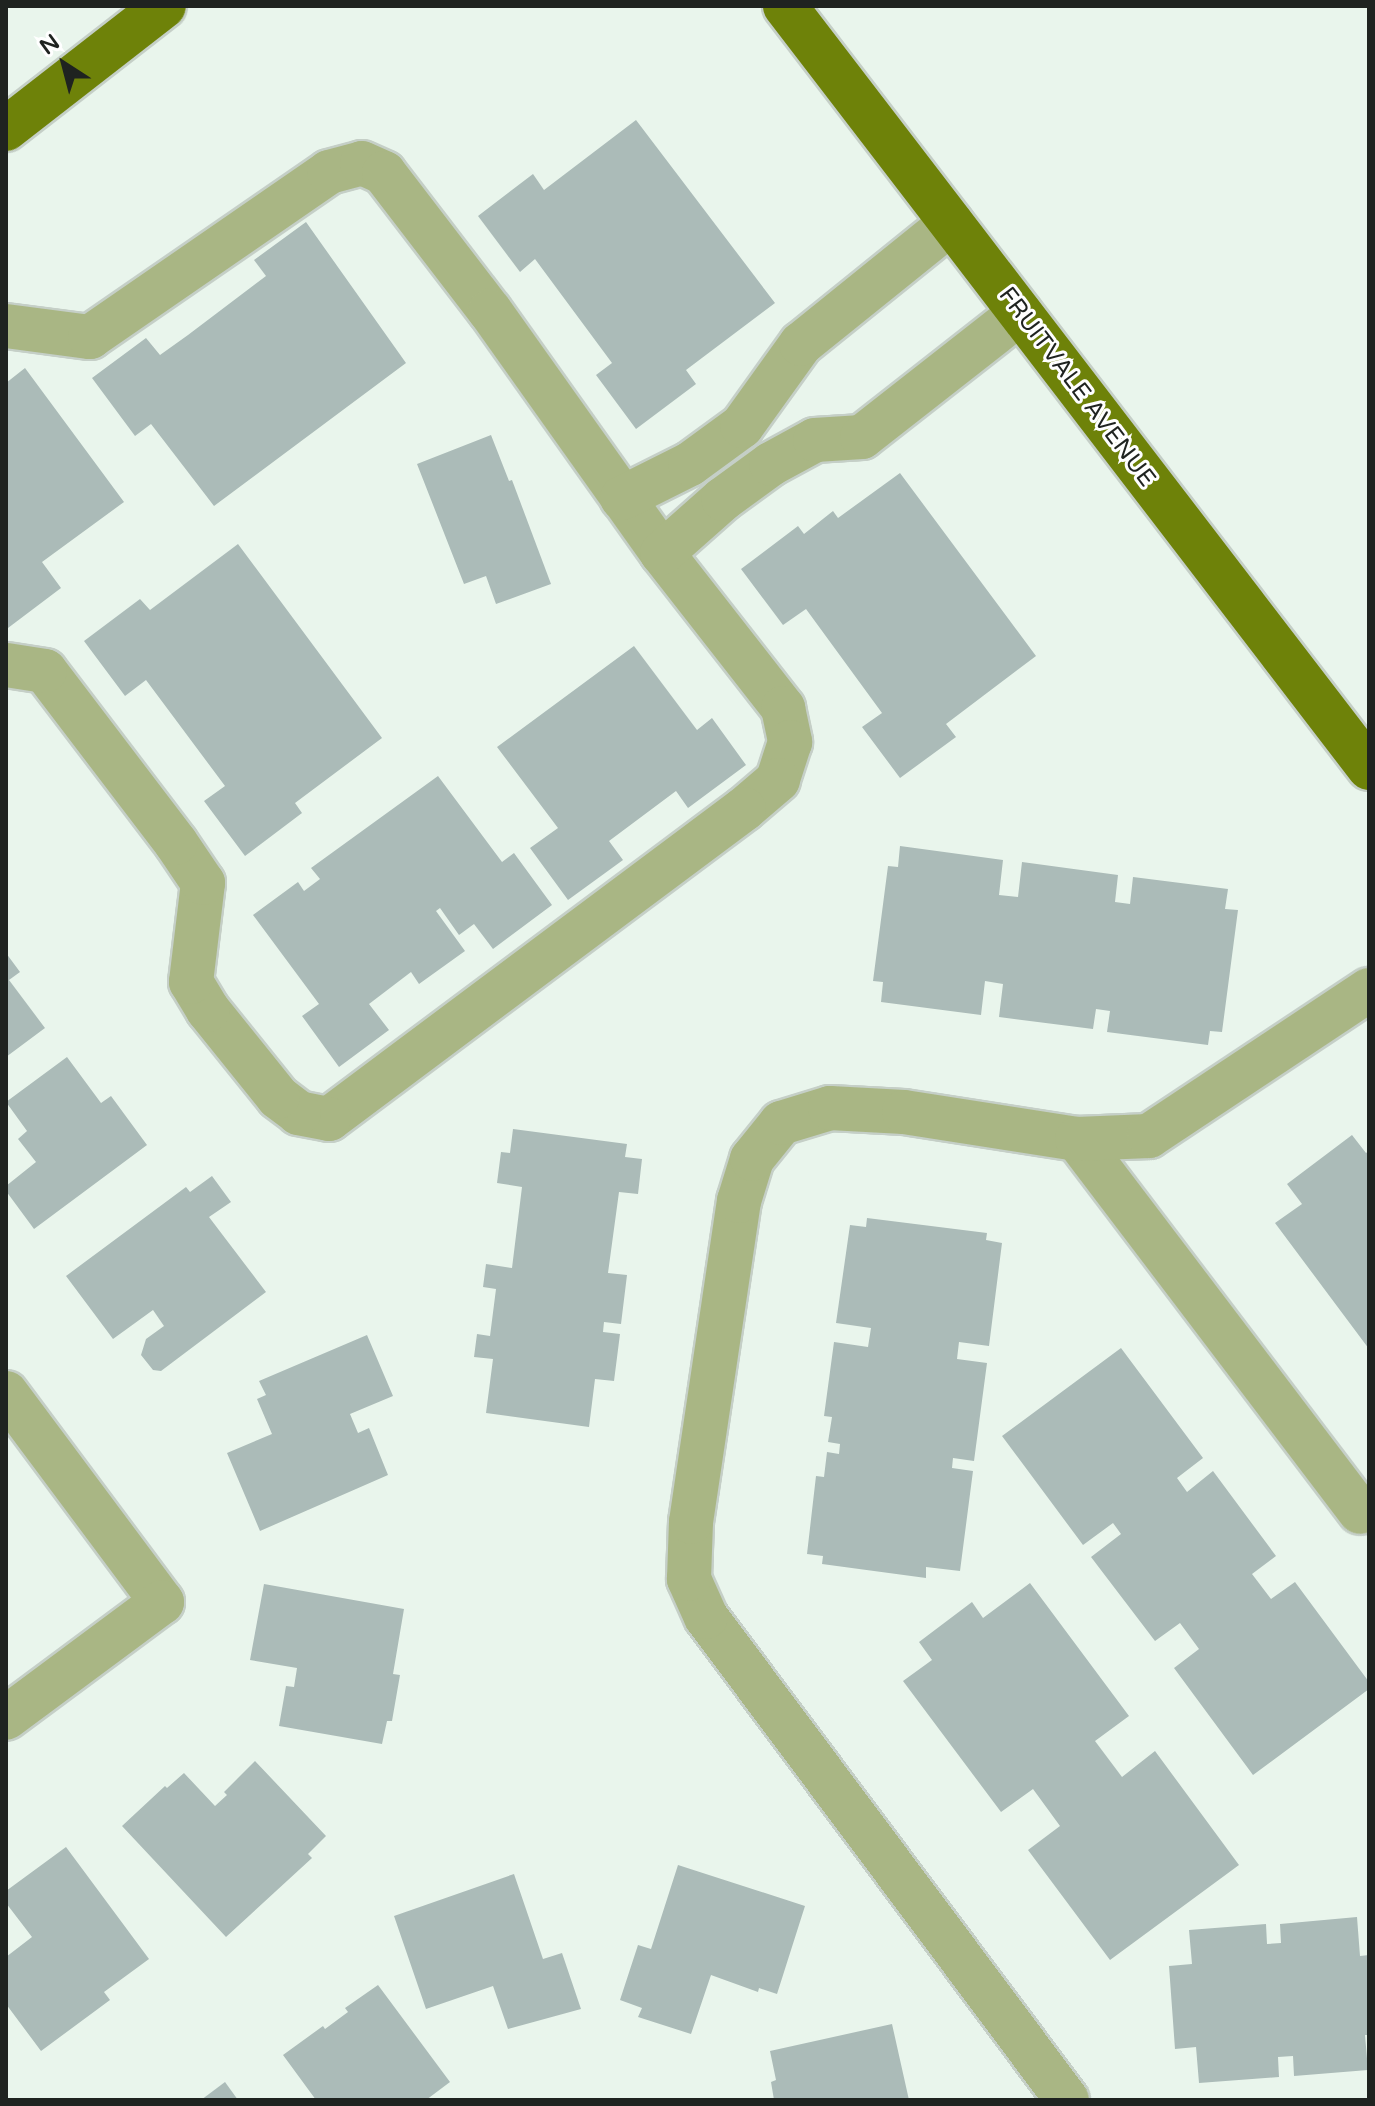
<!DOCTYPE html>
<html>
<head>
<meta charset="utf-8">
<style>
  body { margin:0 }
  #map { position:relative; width:1375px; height:2106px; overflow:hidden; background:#e9f5ec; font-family:"Varela Round",sans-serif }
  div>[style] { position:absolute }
  .building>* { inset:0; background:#abbbb8 }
  .roads { filter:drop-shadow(2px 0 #c5cfc7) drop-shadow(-2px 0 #c5cfc7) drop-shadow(0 2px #c5cfc7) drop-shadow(0 -2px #c5cfc7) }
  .minor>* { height:44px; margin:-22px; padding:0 22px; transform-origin:22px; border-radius:22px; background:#a9b684 }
  .major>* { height:44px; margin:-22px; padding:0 22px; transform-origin:22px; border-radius:22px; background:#6e8209 }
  span { translate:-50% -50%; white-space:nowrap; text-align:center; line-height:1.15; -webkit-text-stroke:6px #fff; paint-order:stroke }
  .street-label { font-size:24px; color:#1f2320 }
  .frame { position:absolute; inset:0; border:8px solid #1f2320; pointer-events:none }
  .north { position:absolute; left:24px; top:24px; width:80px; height:80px; -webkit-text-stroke:6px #fff; paint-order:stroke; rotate:324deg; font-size:22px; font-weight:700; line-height:32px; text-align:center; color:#1f2320 }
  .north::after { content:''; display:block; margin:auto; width:28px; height:36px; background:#1f2320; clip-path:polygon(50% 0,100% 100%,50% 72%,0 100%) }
</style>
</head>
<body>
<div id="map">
  <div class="building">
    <div style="clip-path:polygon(636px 120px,775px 303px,686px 370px,696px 384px,636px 429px,596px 375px,612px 363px,535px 259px,520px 272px,478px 216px,533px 174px,544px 190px)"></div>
    <div style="clip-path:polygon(306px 222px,406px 363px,214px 506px,151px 424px,135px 436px,92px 378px,146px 338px,160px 355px,188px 335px,266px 276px,254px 260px)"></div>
    <div style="clip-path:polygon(25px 368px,124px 502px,42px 562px,61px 588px,8px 628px,6px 383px)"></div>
    <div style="clip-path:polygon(491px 435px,509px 481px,512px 480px,551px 584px,496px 604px,486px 576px,464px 584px,417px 464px)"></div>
    <div style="clip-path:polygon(900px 473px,1036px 656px,946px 724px,956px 737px,900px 778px,862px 727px,882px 713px,806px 609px,783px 625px,741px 569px,798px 526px,804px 534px,833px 511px,838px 518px)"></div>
    <div style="clip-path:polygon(238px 544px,382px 738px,295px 803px,302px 813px,245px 856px,204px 801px,225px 786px,146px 680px,125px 696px,84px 641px,140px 599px,150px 610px)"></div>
    <div style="clip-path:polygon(634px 646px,697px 730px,712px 718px,746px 765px,688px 808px,676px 791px,609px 841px,623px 860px,568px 900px,530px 848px,558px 828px,497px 747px)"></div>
    <div style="clip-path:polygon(438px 776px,502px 862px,514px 853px,552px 905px,493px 949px,474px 924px,459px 935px,440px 908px,436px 911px,465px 951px,419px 984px,411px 972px,369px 1004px,389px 1030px,339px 1067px,302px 1016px,319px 1004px,253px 915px,298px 882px,304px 891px,320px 879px,311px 868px)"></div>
    <div style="clip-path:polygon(900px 846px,1003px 860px,999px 895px,1018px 897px,1022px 862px,1118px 875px,1115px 902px,1130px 904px,1133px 877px,1228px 889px,1225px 909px,1238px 910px,1222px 1032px,1210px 1031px,1208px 1045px,1107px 1032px,1110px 1011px,1096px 1009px,1093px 1029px,999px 1017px,1003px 984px,985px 981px,981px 1015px,881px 1002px,883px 982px,873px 981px,888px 866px,898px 867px)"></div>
    <div style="clip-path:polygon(6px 953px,20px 972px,9px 980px,45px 1028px,6px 1057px)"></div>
    <div style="clip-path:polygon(67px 1057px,101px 1103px,111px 1096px,147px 1145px,34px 1229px,6px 1191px,6px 1186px,36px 1162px,18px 1139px,27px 1131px,6px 1102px)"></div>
    <div style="clip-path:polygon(513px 1129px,627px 1144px,625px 1157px,642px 1159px,638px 1194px,619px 1192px,608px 1273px,627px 1275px,621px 1324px,604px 1322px,603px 1332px,620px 1334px,614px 1381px,595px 1379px,589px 1427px,486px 1413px,493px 1359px,474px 1357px,477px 1334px,490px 1336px,496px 1289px,483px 1287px,486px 1264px,512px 1268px,522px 1187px,497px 1183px,501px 1152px,510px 1153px)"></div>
    <div style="clip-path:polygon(1352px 1135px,1366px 1153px,1369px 1151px,1369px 1349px,1275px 1223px,1302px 1204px,1287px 1184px)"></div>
    <div style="clip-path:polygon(212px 1176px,231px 1202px,209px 1217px,266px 1292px,161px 1371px,153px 1370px,141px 1355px,146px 1339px,164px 1326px,153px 1310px,113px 1339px,66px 1276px,186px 1187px,190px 1192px)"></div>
    <div style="clip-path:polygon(867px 1218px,987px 1233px,986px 1240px,1002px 1243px,989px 1346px,959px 1342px,957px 1359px,987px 1363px,974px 1461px,953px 1458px,952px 1468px,973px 1471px,960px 1571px,926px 1567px,926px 1578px,822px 1564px,823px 1556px,807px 1554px,816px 1476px,824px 1477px,827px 1452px,839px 1454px,840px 1444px,828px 1442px,832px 1417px,824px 1416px,834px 1342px,868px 1347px,871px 1328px,836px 1323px,850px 1225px,866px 1227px)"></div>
    <div style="clip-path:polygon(367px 1335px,393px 1396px,350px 1414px,358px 1433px,369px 1428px,388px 1475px,260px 1531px,227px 1453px,272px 1434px,257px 1399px,266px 1395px,259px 1381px)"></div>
    <div style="clip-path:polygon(1121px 1348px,1203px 1458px,1177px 1478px,1187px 1492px,1213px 1471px,1276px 1556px,1252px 1574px,1271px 1599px,1295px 1582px,1369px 1682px,1369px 1689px,1253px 1775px,1174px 1668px,1199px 1649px,1180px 1623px,1155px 1641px,1091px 1557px,1121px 1534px,1113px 1523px,1083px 1545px,1002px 1436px)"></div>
    <div style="clip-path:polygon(1030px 1583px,1129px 1716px,1095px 1741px,1122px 1777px,1155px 1751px,1239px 1865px,1110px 1960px,1028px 1850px,1060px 1826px,1033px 1789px,1001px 1812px,903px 1681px,932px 1660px,919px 1642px,972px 1602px,983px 1618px)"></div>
    <div style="clip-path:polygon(264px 1584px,404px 1609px,393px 1674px,400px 1675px,392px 1721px,387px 1721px,382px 1744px,279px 1726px,286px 1686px,294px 1687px,297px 1668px,250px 1660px)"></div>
    <div style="clip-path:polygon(255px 1761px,326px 1836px,308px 1854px,312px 1858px,226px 1937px,122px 1826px,165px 1786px,167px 1788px,184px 1773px,215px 1806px,227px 1795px,224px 1792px)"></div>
    <div style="clip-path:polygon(66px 1847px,149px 1959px,104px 1992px,110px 2000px,41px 2051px,6px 2004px,6px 1957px,32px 1937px,6px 1903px,6px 1891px)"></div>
    <div style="clip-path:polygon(678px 1865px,805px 1906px,777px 1994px,759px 1988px,758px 1992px,711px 1975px,691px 2034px,638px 2017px,642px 2008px,620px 2000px,638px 1945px,651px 1949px)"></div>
    <div style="clip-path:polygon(514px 1874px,543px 1959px,562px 1953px,581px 2009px,508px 2029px,493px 1986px,426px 2009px,394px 1916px)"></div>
    <div style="clip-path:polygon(1357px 1917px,1360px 1956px,1369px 1955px,1369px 2035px,1365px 2035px,1368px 2070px,1294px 2076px,1293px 2056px,1278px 2057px,1279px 2077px,1199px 2083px,1196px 2047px,1175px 2049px,1169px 1966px,1192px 1964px,1189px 1930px,1266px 1924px,1267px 1944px,1281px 1943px,1280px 1924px)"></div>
    <div style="clip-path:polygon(378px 1985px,450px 2082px,426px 2100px,316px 2100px,283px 2055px,323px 2026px,325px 2029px,348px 2012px,345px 2008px)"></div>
    <div style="clip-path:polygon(892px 2024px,909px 2100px,774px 2100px,771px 2082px,776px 2080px,770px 2051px)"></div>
    <div style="clip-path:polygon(225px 2082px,238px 2100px,201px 2100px)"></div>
  </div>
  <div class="roads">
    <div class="minor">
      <div style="left:6px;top:326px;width:85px;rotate:7.5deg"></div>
      <div style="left:90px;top:337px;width:290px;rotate:-34.6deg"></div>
      <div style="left:329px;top:172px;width:34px;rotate:-15deg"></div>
      <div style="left:362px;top:163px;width:24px;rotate:24deg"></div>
      <div style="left:384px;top:173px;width:174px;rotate:52.5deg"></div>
      <div style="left:490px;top:311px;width:297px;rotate:54.6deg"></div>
      <div style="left:662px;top:553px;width:197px;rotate:52deg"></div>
      <div style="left:783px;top:708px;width:35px;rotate:78deg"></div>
      <div style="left:790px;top:742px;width:40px;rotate:108deg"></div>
      <div style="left:778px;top:780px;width:45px;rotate:139.5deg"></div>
      <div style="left:744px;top:809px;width:518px;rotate:143.24deg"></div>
      <div style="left:329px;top:1119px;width:31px;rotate:-169deg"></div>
      <div style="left:299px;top:1113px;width:26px;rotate:-143deg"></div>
      <div style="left:278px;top:1097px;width:112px;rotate:-128.8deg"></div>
      <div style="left:208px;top:1010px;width:33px;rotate:-121deg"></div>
      <div style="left:191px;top:982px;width:100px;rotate:-83.1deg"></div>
      <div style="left:203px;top:883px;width:48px;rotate:-124deg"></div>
      <div style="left:176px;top:843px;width:216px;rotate:-127.3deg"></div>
      <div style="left:45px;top:671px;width:39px;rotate:-171deg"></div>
      <div style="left:622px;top:498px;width:76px;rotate:-26.6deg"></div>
      <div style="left:690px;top:464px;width:64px;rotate:-36.2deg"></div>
      <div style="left:742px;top:426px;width:101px;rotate:-54.3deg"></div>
      <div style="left:801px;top:344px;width:193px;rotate:-38.9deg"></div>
      <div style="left:662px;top:553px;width:81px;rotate:-41.5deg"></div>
      <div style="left:723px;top:499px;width:59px;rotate:-36.1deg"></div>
      <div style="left:771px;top:464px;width:50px;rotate:-28.6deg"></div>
      <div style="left:815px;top:440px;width:47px;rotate:-3.7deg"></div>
      <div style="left:862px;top:437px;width:201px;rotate:-38.1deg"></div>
      <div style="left:1077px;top:1139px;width:468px;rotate:52.8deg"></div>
      <div style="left:6px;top:1393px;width:261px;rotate:53.3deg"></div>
      <div style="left:162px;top:1602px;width:194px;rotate:143.4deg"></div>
      <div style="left:1067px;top:2100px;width:603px;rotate:-126.77deg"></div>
      <div style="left:706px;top:1617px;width:42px;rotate:-114.1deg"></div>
      <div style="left:689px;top:1579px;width:57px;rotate:-88deg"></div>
      <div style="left:691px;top:1522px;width:325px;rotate:-81.5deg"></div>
      <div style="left:739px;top:1201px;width:44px;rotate:-72.8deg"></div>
      <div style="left:752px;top:1159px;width:46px;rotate:-51.1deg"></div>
      <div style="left:781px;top:1123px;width:51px;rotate:-17deg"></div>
      <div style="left:830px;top:1108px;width:74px;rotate:3.1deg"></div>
      <div style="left:904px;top:1112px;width:175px;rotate:8.9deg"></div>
      <div style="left:1077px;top:1139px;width:72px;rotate:-2.4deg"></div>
      <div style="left:1149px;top:1136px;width:264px;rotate:-33.6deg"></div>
    </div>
    <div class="major">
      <div style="left:785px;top:6px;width:960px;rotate:52.53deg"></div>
      <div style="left:6px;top:129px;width:200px;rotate:-37.9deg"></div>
    </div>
  </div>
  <div class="street-label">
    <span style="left:1077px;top:387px;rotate:53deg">FRUITVALE AVENUE</span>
  </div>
  <div class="frame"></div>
  <div class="north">N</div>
</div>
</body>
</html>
